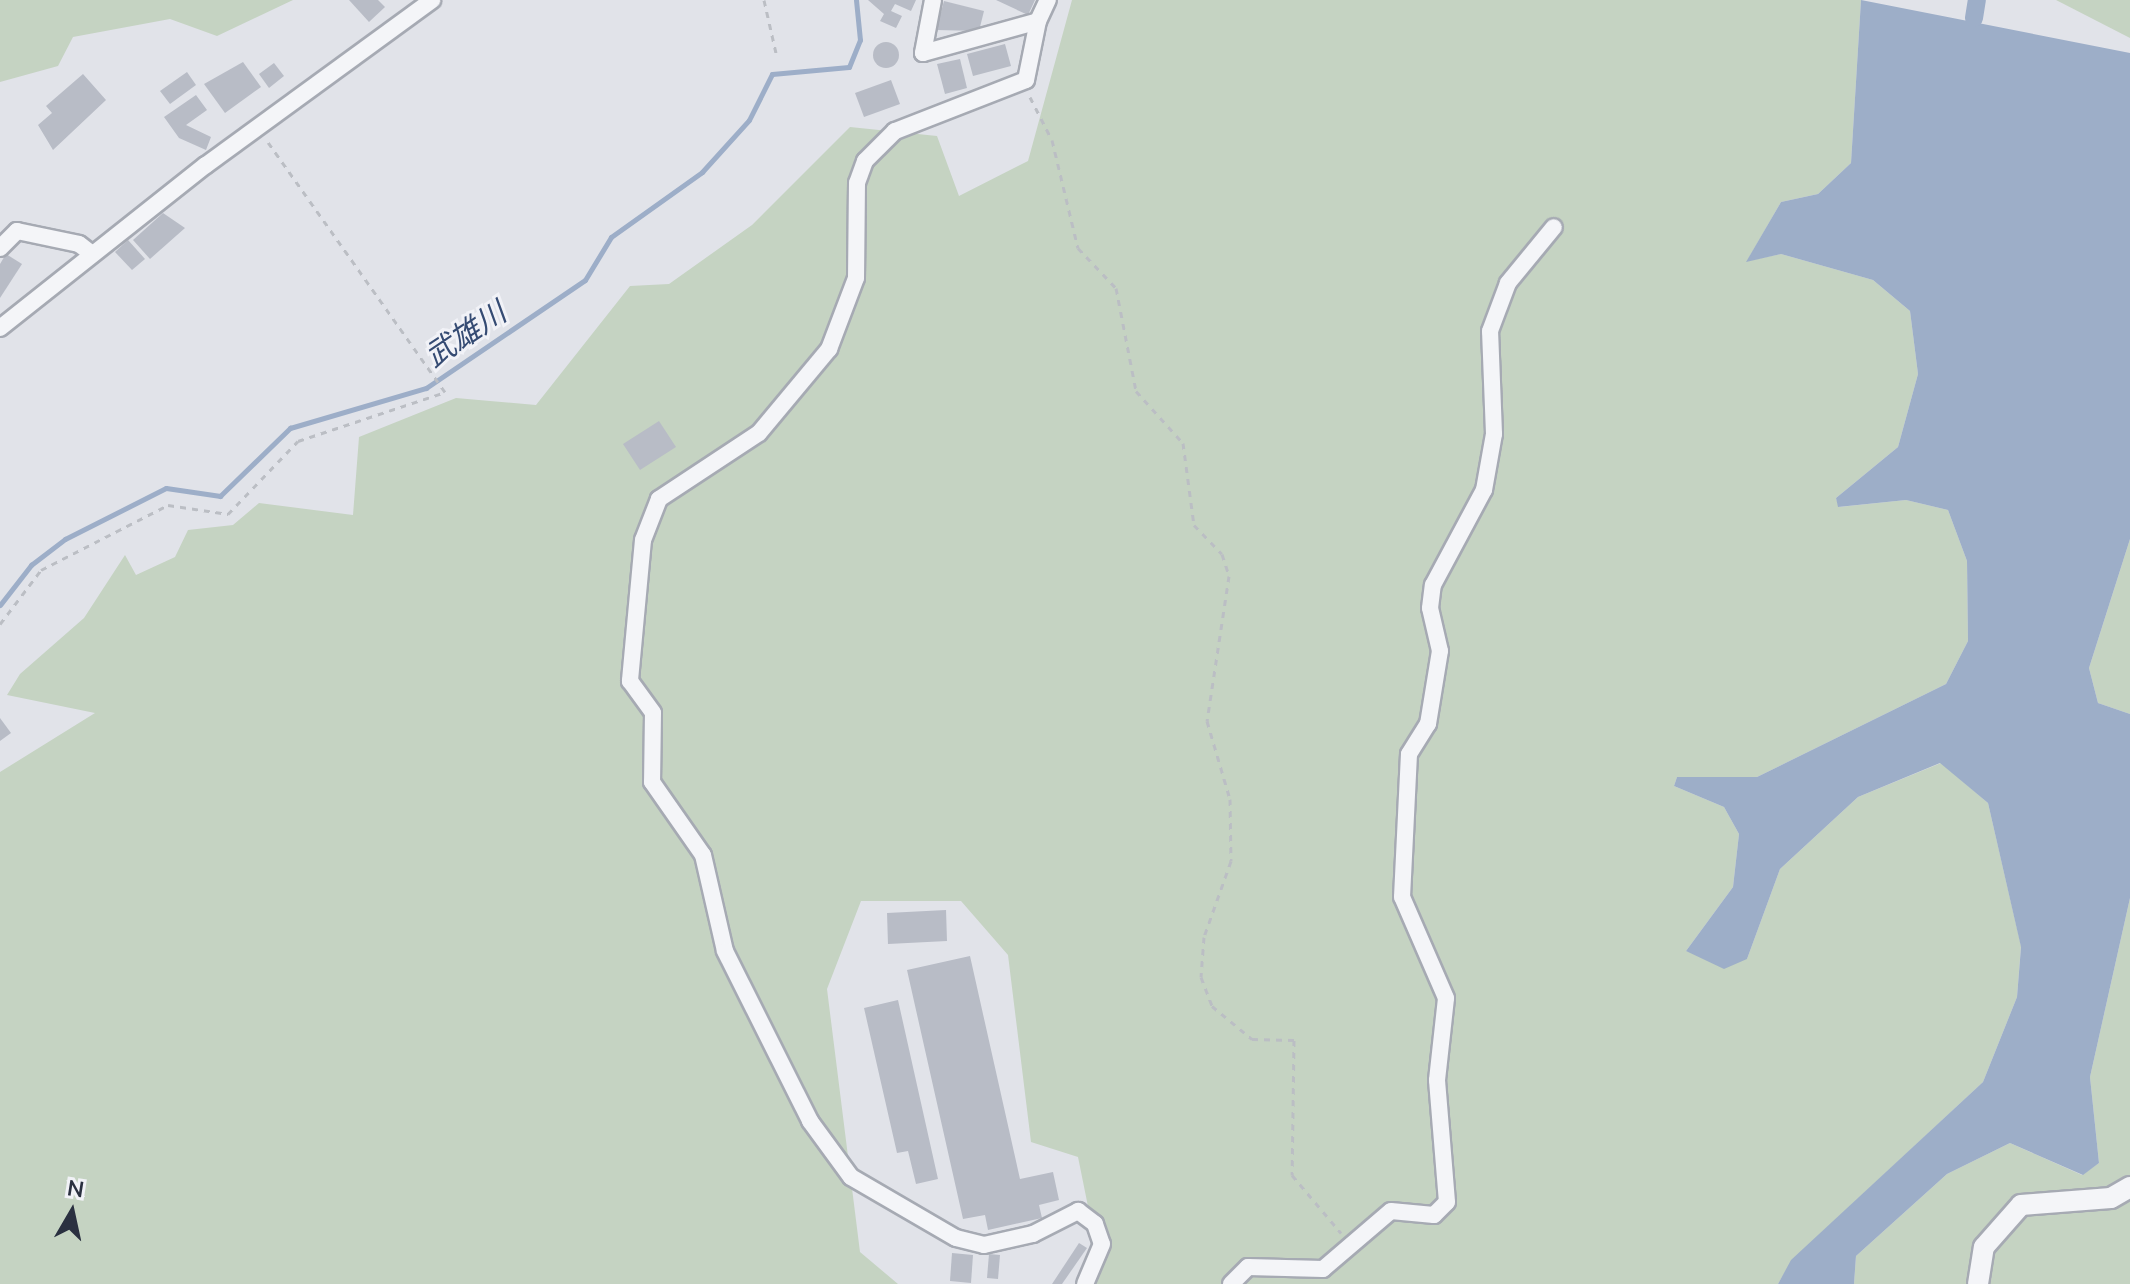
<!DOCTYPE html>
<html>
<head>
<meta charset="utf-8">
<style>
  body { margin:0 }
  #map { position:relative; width:2130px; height:1284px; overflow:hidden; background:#e1e3e9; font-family:Mulish,"Noto Sans JP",sans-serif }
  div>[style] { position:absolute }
  .green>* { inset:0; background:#c5d3c2 }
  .water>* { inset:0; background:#9daec8 }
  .stream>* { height:5px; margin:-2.5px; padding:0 2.5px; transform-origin:2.5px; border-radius:2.5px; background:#9daec8 }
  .canal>* { height:18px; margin:-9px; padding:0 9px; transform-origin:9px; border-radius:9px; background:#9daec8 }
  .building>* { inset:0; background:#b8bcc6 }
  .round { border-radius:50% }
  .path>* { height:3px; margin-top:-1.5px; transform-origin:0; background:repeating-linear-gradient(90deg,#bbbec4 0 6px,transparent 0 12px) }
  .roads { filter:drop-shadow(2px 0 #a6aab3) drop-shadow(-2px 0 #a6aab3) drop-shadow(0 2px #a6aab3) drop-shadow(0 -2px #a6aab3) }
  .minor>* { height:16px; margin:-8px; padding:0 8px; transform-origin:8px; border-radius:8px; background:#f4f5f8 }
  .tertiary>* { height:20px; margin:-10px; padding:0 10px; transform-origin:10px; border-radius:10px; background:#f4f5f8 }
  span { translate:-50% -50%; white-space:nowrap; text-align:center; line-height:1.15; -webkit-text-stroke:6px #f1f2f7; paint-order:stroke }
  .water-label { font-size:30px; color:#354b73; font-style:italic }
  .north { position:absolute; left:32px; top:1172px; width:80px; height:80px; -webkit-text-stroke:6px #f1f2f7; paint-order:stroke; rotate:9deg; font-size:22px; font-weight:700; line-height:32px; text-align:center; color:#2a3040 }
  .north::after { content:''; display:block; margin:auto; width:28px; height:36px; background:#2a3040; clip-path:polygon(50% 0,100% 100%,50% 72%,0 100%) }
</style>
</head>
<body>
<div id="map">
  <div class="green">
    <div style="clip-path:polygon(0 0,293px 0,217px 36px,170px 19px,73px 37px,58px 66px,0 82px)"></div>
    <div style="clip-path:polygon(1072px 0,1861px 0,1851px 163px,1818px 194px,1781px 202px,1747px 261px,1781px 254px,1873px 280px,1910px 311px,1918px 374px,1898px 447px,1836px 498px,1839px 507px,1906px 500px,1948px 510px,1967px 561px,1968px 641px,1946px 684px,1757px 777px,1677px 777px,1674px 786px,1724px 807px,1739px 834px,1733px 887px,1686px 951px,1747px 959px,1780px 869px,1858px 797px,1941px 763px,1988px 803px,2021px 946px,2017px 997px,1983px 1082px,1792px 1260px,1778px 1284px,1075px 1284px,1097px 1251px,1078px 1157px,1031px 1142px,1008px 955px,961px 901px,861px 901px,827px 989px,860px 1252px,898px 1284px,0 1284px,0 772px,95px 713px,7px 695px,20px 674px,84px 618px,125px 555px,136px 575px,175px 557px,188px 530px,233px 525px,259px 503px,353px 515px,359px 437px,456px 398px,536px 405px,630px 286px,669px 284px,752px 225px,850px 127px,937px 136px,959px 196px,1028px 161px)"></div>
    <div style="clip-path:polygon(2056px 0,2130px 0,2130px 38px)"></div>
    <div style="clip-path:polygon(2130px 539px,2130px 714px,2098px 703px,2089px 668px)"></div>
    <div style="clip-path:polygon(2130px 898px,2130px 1284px,1854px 1284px,1856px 1256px,1947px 1174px,2010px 1143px,2082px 1175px,2099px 1163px,2090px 1077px)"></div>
  </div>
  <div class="water">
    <div style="clip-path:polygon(1861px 0,2130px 53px,2130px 539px,2089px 668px,2098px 703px,2130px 714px,2130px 898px,2090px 1077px,2099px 1163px,2083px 1175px,2010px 1143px,1947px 1174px,1856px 1256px,1854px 1284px,1778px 1284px,1791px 1260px,1983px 1082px,2017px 997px,2021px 947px,1988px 803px,1940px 763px,1858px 797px,1780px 869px,1747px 959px,1724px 969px,1686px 951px,1733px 887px,1739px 834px,1724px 807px,1674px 786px,1677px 777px,1757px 777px,1946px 684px,1968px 641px,1967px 561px,1948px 510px,1906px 500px,1838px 507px,1836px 498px,1898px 447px,1918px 374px,1910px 311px,1873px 280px,1781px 254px,1746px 262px,1781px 202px,1818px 194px,1851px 163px)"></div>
  </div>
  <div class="stream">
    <div style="left:0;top:605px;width:51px;rotate:-52.2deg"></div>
    <div style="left:31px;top:565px;width:43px;rotate:-37.4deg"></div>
    <div style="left:65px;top:539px;width:113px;rotate:-26.8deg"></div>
    <div style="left:166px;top:488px;width:55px;rotate:8.4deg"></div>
    <div style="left:220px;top:496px;width:98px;rotate:-44.2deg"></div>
    <div style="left:290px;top:428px;width:142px;rotate:-16.4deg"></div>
    <div style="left:426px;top:388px;width:192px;rotate:-34.2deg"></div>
    <div style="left:585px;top:280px;width:50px;rotate:-58.8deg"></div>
    <div style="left:611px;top:237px;width:112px;rotate:-35.5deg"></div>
    <div style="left:702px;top:172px;width:70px;rotate:-47.9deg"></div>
    <div style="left:749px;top:120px;width:51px;rotate:-63.4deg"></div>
    <div style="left:772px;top:74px;width:77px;rotate:-5.2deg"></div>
    <div style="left:849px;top:67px;width:29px;rotate:-68deg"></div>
    <div style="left:860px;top:40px;width:40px;rotate:-95.7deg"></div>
  </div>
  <div class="canal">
    <div style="left:1974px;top:18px;width:18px;rotate:-81deg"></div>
  </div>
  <div class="building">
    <div style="clip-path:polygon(349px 0,378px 0,385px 7px,369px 22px)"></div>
    <div style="clip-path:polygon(868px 0,916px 0,911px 11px,895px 4px,891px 11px,902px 16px,896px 28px,880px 21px,884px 14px)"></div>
    <div style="clip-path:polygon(996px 0,1035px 0,1028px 15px)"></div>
    <div style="clip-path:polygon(944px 1px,984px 11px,979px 31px,936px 30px)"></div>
    <div class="round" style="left:873px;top:42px;width:26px;height:26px"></div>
    <div style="clip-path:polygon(1005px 44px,1011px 66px,973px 76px,967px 54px)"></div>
    <div style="clip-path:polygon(960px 59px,967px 88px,945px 94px,937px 64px)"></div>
    <div style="clip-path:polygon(243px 62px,261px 87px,225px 113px,204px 84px)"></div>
    <div style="clip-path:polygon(274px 63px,284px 76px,269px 88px,259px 74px)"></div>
    <div style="clip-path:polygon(187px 72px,196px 85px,170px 104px,160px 91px)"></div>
    <div style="clip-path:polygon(83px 74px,106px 100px,53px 150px,38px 125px,52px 113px,46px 106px)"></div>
    <div style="clip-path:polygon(891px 80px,900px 104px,864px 117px,855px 93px)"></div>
    <div style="clip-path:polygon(196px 95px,207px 110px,186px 125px,211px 137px,206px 150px,179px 138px,164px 117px)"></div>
    <div style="clip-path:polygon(163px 213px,185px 228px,150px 259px,133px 240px)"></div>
    <div style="clip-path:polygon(128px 240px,145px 259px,132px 270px,115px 252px)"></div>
    <div style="clip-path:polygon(6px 254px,22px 264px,0 298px,0 264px)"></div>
    <div style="clip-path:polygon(659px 421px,676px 447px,640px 470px,623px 444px)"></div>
    <div style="clip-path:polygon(0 718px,11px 733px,0 741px)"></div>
    <div style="clip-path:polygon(946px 910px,947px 941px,888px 944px,887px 913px)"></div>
    <div style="clip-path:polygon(970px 956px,1020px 1179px,1053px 1172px,1059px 1200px,1039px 1205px,1042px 1218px,988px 1230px,985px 1215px,963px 1219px,907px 970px)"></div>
    <div style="clip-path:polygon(898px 1000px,938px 1179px,916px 1184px,908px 1151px,897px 1153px,864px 1008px)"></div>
    <div style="clip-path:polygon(1079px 1243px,1087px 1248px,1062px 1284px,1052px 1284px)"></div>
    <div style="clip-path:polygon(952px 1253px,973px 1255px,971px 1283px,950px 1281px)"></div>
    <div style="clip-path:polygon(989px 1254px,1000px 1255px,998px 1279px,987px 1278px)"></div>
  </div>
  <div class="path">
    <div style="left:764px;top:0;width:54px;rotate:77.2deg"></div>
    <div style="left:1030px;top:97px;width:48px;rotate:62.9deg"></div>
    <div style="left:1052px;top:140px;width:111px;rotate:76.5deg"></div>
    <div style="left:1078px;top:248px;width:55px;rotate:46.5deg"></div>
    <div style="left:1116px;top:288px;width:105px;rotate:79deg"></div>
    <div style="left:1136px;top:391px;width:70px;rotate:47.9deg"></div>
    <div style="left:1183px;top:443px;width:83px;rotate:82.4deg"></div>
    <div style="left:1194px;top:525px;width:40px;rotate:46deg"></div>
    <div style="left:1222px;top:554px;width:23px;rotate:72deg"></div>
    <div style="left:1229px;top:576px;width:147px;rotate:98.6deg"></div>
    <div style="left:1207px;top:721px;width:81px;rotate:73.6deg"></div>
    <div style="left:1230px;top:799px;width:62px;rotate:89.1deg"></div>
    <div style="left:1231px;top:861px;width:81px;rotate:109.6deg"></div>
    <div style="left:1204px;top:937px;width:40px;rotate:94.3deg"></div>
    <div style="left:1201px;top:977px;width:31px;rotate:69deg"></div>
    <div style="left:1212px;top:1006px;width:52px;rotate:39.5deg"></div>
    <div style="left:1252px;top:1039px;width:42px;rotate:1.4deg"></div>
    <div style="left:1294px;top:1040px;width:135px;rotate:90.8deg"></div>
    <div style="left:1292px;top:1175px;width:76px;rotate:49.8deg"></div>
    <div style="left:0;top:624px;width:68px;rotate:-52.8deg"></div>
    <div style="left:41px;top:570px;width:143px;rotate:-27.1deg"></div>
    <div style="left:168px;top:505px;width:61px;rotate:8.5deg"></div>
    <div style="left:228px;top:514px;width:101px;rotate:-46.2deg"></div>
    <div style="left:298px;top:441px;width:155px;rotate:-18.4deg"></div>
    <div style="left:445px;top:392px;width:306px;rotate:-125.3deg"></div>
  </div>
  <div class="roads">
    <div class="minor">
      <div style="left:933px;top:0;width:54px;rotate:100.7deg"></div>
      <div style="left:923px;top:53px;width:119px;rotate:-15.5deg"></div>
      <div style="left:1038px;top:21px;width:23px;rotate:-65deg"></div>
      <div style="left:1038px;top:21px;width:60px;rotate:101.5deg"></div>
      <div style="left:1026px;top:80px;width:141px;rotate:158.7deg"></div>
      <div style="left:895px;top:131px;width:42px;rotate:135deg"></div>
      <div style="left:865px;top:161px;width:23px;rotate:110deg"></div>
      <div style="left:857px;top:183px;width:95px;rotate:90.6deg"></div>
      <div style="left:856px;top:278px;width:76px;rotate:110.8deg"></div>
      <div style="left:829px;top:349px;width:109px;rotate:129.8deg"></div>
      <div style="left:759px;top:433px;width:120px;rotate:146.6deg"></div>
      <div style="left:659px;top:499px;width:44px;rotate:111.3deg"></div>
      <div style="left:643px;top:540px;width:142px;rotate:95.3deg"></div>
      <div style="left:630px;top:681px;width:39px;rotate:54deg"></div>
      <div style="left:653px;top:713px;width:69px;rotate:90.8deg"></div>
      <div style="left:652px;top:782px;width:89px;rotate:55.1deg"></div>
      <div style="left:703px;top:855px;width:98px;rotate:77.1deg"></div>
      <div style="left:725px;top:951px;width:190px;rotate:63.4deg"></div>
      <div style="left:810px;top:1121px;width:69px;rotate:53.8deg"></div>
      <div style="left:851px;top:1177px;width:121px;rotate:30.2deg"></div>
      <div style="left:956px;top:1238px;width:29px;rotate:14deg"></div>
      <div style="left:984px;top:1245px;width:50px;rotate:-12.7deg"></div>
      <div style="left:1033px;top:1234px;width:51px;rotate:-27.1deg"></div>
      <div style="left:1078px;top:1211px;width:21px;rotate:37deg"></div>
      <div style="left:1095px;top:1224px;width:21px;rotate:71deg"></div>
      <div style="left:1102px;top:1244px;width:43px;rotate:113deg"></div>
      <div style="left:0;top:248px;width:24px;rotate:-45deg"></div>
      <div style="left:17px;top:231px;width:63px;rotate:11.8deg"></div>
      <div style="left:79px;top:244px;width:15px;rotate:37deg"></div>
      <div style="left:0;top:328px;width:263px;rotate:-38.4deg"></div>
      <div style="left:206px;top:165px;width:280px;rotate:-36.1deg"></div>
      <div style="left:1231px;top:1284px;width:24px;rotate:-45deg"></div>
      <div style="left:1248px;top:1267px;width:75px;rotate:1.5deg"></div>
      <div style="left:1323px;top:1269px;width:89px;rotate:-40.5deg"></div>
      <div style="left:1391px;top:1211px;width:43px;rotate:5.3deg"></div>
      <div style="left:1434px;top:1215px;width:18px;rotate:-45deg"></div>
      <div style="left:1447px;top:1202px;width:122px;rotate:-94.7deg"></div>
      <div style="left:1437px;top:1080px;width:82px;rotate:-83.7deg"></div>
      <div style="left:1446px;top:998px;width:110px;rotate:-113.5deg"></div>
      <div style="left:1402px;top:897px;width:143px;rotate:-87.2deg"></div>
      <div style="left:1409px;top:754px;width:36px;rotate:-58deg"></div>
      <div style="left:1428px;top:724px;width:74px;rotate:-80.7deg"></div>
      <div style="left:1440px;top:651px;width:44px;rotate:-103.1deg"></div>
      <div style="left:1430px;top:608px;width:23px;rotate:-83deg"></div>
      <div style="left:1433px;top:585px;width:108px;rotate:-61.8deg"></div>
      <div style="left:1484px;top:490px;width:57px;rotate:-79.9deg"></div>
      <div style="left:1494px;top:434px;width:103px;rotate:-92.2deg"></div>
      <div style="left:1490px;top:331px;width:51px;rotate:-69.4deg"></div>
      <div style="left:1508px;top:283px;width:72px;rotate:-50.6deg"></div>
    </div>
    <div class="tertiary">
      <div style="left:1978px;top:1284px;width:37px;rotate:-81deg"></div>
      <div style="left:1984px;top:1247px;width:56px;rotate:-48.6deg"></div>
      <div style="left:2021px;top:1205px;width:90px;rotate:-4.4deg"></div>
      <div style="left:2111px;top:1198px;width:22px;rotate:-30deg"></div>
    </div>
  </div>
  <div class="water-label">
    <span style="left:465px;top:334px;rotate:-34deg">武雄川</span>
  </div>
  <div class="north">N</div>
</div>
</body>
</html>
